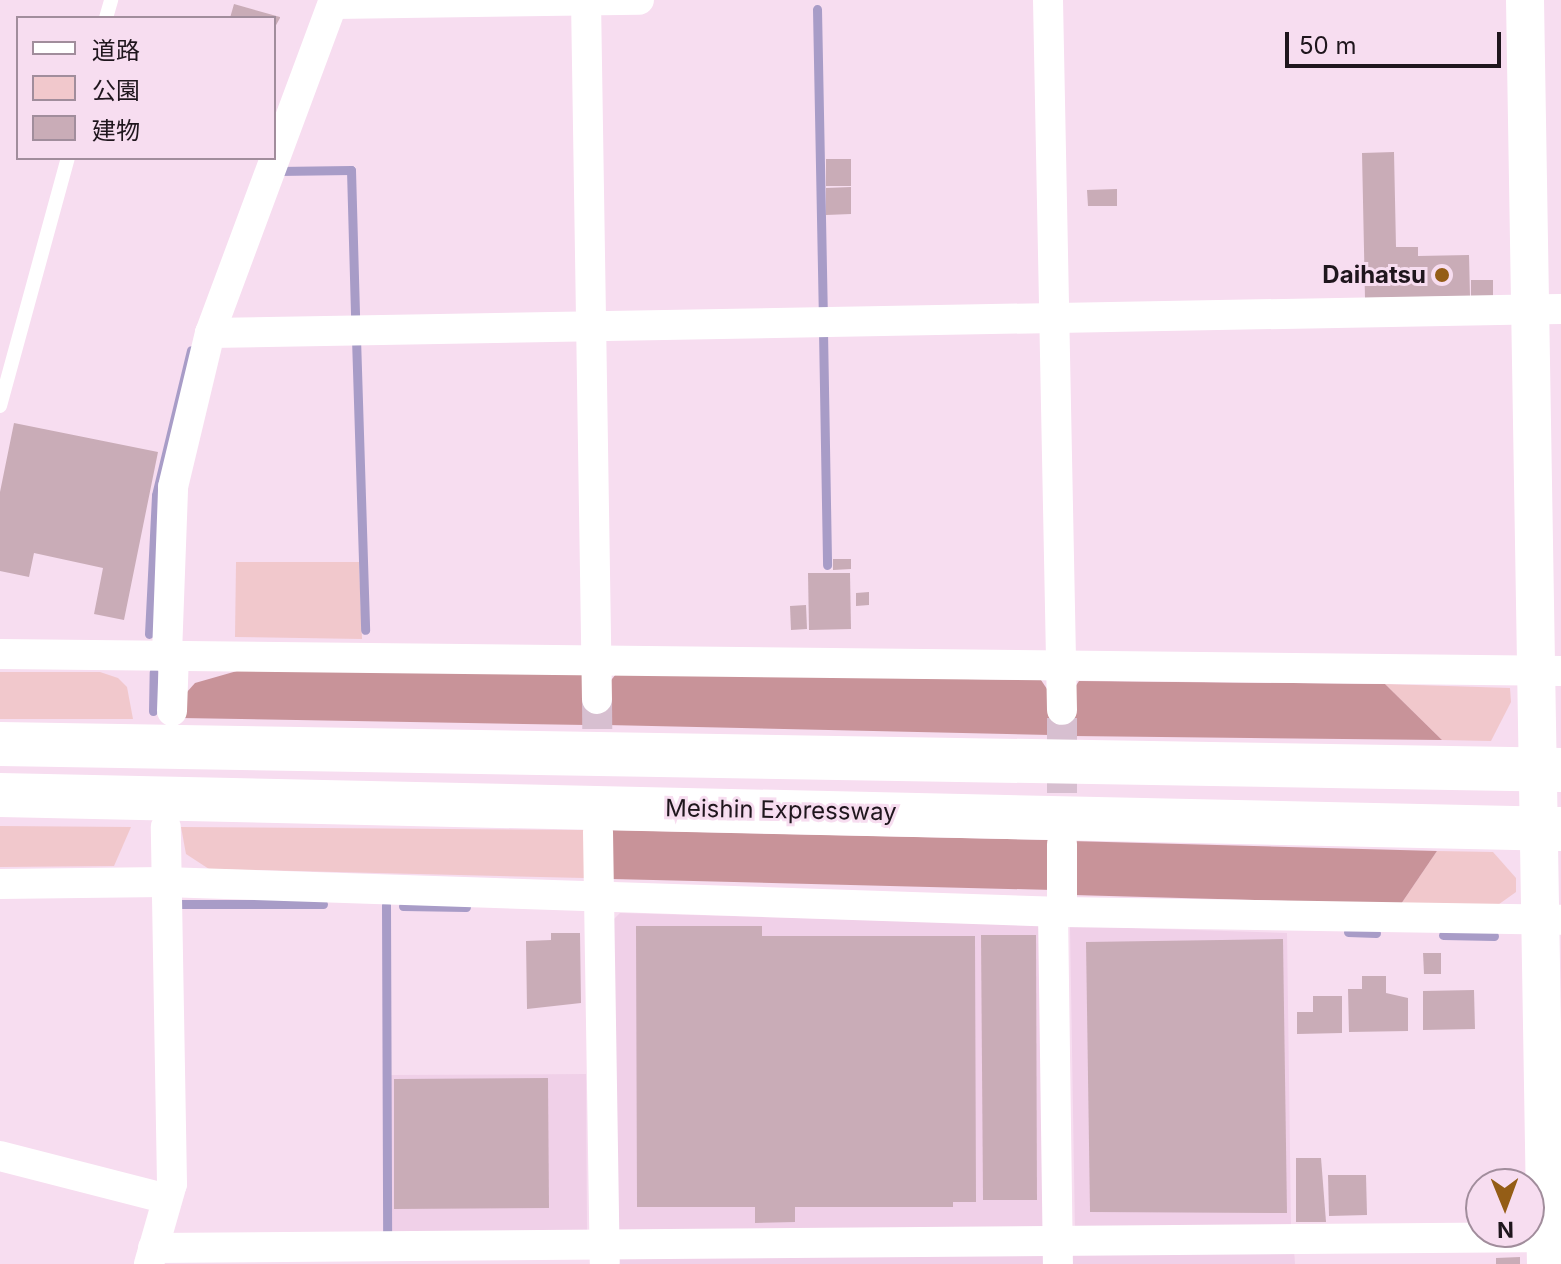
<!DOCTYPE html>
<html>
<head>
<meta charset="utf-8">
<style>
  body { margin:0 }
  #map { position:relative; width:1561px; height:1264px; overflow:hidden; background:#f7ddf0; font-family:Inter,"Noto Sans JP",sans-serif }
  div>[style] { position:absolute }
  .built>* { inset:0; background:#f0d0e8 }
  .green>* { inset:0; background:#f1c8cc }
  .forest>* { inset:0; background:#c89399 }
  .stream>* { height:9px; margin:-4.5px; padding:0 4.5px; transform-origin:4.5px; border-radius:4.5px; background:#a89cc7 }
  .building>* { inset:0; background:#c9acb7 }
  .minor-tunnel>* { height:30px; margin-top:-15px; transform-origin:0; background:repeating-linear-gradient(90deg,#d7bfd0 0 30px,transparent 0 45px) }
  .service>* { height:14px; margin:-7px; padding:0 7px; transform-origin:7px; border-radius:7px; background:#fff }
  .minor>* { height:30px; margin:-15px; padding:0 15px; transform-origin:15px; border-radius:15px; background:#fff }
  .tertiary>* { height:38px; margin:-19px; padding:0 19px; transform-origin:19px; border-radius:19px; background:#fff }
  .motorway>* { height:44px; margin:-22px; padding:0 22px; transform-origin:22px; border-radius:22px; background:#fff }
  .dots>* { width:22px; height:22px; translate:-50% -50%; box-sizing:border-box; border:4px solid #f7ddf0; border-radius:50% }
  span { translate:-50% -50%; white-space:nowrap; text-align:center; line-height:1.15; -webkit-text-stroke:6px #f7ddf0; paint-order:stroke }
  .poi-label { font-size:24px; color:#1f161d; font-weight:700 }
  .right { translate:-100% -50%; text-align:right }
  .street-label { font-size:24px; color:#1f161d }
  .legend { position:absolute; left:16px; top:16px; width:260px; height:144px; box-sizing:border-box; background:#f7ddf0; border:2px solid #a18d9c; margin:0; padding:10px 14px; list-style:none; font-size:24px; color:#1f161d }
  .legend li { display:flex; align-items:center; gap:16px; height:40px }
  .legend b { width:40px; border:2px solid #a18d9c }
  .north { position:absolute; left:1465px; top:1168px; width:80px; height:80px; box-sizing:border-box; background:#f7ddf0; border:2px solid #a18d9c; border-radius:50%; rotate:179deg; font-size:22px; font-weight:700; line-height:32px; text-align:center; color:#1f161d }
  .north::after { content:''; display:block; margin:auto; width:28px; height:36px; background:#945d16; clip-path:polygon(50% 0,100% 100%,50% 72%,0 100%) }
  .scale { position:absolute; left:1285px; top:32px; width:216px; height:36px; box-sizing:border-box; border:4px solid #1f161d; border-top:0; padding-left:10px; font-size:24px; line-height:28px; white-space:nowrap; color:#1f161d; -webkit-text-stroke:6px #f7ddf0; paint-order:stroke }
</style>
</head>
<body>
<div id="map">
  <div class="built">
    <div style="clip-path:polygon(620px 913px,1042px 925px,1044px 1233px,613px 1235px,611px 922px)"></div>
    <div style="clip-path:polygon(1070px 926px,1287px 933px,1291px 1227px,1075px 1230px)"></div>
    <div style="clip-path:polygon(586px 1074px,587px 1236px,390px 1237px,390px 1075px)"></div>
    <div style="clip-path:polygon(1294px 1249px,1295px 1264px,1071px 1264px,1071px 1252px)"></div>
    <div style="clip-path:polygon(1051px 1256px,1051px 1264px,611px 1264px,611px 1257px)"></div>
  </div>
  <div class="green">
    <div style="clip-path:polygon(236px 562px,359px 562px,362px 639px,235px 637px)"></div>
    <div style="clip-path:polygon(0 672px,100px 672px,118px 678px,127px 687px,133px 719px,0 719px)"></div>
    <div style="clip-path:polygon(1385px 684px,1510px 688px,1511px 702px,1491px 741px,1442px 740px)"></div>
    <div style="clip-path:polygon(0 826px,131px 827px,114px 866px,0 867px)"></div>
    <div style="clip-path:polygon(181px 827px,587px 830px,588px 873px,584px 878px,209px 869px,186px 854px)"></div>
    <div style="clip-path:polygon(1437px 851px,1493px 852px,1516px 878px,1516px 892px,1495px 907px,1401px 904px)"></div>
  </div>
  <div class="forest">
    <div style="clip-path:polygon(237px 671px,580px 672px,586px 679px,586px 725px,181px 718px,187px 692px,195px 683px)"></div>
    <div style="clip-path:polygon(616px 674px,1041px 680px,1049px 692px,1050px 735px,607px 725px,608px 684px)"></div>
    <div style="clip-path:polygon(1079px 681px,1385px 684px,1442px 740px,1073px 736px,1073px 690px)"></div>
    <div style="clip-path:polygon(609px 830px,1053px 840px,1053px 890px,613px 879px)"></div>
    <div style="clip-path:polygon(1070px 841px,1437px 851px,1401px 904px,1073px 895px)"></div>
  </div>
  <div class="stream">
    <div style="left:817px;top:9px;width:300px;rotate:88.9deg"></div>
    <div style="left:278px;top:171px;width:73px;rotate:-0.8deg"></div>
    <div style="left:351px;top:170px;width:145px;rotate:88.4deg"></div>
    <div style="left:823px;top:331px;width:234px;rotate:89deg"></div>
    <div style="left:356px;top:338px;width:292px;rotate:88.2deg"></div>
    <div style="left:149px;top:634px;width:139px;rotate:-87.1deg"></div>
    <div style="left:156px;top:495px;width:149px;rotate:-76.4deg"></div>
    <div style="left:153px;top:711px;width:39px;rotate:-89deg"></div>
    <div style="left:171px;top:904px;width:152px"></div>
    <div style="left:386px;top:905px;width:327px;rotate:89.8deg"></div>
    <div style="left:403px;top:906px;width:63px;rotate:0.9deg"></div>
    <div style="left:1348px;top:932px;width:28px;rotate:2deg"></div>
    <div style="left:1443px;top:935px;width:51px;rotate:1.1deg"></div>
  </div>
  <div class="building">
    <div style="clip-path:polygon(234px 4px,280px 17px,280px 18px,275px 27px,274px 18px,230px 18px)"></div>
    <div style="clip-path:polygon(1394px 152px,1396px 247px,1418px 247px,1418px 256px,1469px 255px,1470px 296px,1365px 298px,1362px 153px)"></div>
    <div style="clip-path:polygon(826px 159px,851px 159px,851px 186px,826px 186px)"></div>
    <div style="clip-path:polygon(851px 187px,851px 214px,826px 215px,826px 188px)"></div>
    <div style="clip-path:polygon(1117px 189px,1117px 206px,1088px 206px,1087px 190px)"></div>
    <div style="clip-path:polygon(1471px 280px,1493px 280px,1493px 296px,1471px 296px)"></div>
    <div style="clip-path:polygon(14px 423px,158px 452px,124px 620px,94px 614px,103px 568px,34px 553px,29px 577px,0 571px,0 492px)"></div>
    <div style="clip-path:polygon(833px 559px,851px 559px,851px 569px,833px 570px)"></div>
    <div style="clip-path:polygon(808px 573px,850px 573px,851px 629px,809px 630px)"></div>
    <div style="clip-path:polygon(869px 592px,869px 605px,856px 606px,856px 593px)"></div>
    <div style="clip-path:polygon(806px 605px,807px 629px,791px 630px,790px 606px)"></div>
    <div style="clip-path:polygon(636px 926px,762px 926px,762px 936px,975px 936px,976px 1202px,953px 1202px,953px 1207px,795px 1207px,795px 1222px,755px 1223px,755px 1207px,637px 1207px)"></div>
    <div style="clip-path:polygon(551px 933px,580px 933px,581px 1003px,527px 1009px,526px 941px,551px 940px)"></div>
    <div style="clip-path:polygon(981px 935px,1036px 935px,1037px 1200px,983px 1200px)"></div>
    <div style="clip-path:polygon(1283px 939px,1287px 1213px,1090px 1212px,1086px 942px)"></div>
    <div style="clip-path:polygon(1423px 953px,1441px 953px,1441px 974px,1424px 974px)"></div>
    <div style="clip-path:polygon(1362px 976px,1386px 976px,1386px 993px,1408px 998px,1408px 1031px,1349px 1032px,1348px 989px,1362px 989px)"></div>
    <div style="clip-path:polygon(1474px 990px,1475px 1029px,1423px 1030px,1423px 991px)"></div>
    <div style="clip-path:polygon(1313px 996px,1342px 996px,1342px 1033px,1297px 1034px,1297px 1012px,1313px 1012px)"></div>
    <div style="clip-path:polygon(548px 1078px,549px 1208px,394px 1209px,394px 1079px)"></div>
    <div style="clip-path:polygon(1296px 1158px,1321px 1158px,1326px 1222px,1296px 1222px)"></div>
    <div style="clip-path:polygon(1328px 1175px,1366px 1175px,1367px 1215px,1329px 1216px)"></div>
    <div style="clip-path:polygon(1520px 1257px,1520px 1264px,1496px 1264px,1496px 1258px)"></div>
  </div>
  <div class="minor-tunnel">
    <div style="left:597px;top:699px;width:127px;rotate:89.5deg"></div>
    <div style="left:1062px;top:838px;width:128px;rotate:-90deg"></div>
  </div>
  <div class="service">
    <div style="left:106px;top:18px;width:19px;rotate:-74deg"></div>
    <div style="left:0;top:406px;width:257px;rotate:-74.7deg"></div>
  </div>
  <div class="minor">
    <div style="left:586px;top:0;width:699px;rotate:89.1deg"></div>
    <div style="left:1048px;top:0;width:710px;rotate:88.87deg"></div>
    <div style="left:334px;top:4px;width:305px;rotate:-0.8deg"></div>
    <div style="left:210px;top:333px;width:1351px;rotate:-1.02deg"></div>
    <div style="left:0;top:654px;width:1561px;rotate:0.62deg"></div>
    <div style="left:167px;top:654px;width:167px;rotate:-87.9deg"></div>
    <div style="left:173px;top:487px;width:158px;rotate:-76.5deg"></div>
    <div style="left:210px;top:333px;width:355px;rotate:-69.6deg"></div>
    <div style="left:172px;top:711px;width:56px;rotate:-88deg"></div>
    <div style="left:598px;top:832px;width:430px;rotate:89.1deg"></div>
    <div style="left:1062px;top:844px;width:68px;rotate:90deg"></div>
    <div style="left:0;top:884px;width:164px;rotate:-0.7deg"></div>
    <div style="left:164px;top:882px;width:899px;rotate:1.91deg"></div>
    <div style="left:1062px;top:912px;width:499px;rotate:0.9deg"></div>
    <div style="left:1053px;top:911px;width:353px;rotate:89.2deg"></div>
    <div style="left:0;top:1156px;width:172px;rotate:14.4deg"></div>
    <div style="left:153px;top:1248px;width:1408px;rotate:-0.45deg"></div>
    <div style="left:149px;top:1264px;width:83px;rotate:-74deg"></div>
    <div style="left:172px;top:1184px;width:357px;rotate:-91deg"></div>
  </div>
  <div class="tertiary">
    <div style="left:1525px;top:0;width:1264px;rotate:89.05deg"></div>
  </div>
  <div class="motorway">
    <div style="left:0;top:744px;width:1561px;rotate:0.95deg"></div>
    <div style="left:0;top:795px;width:1561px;rotate:1.25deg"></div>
  </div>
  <div class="dots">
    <div style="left:1442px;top:275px;background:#945d16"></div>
  </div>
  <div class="poi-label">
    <span class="right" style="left:1426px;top:275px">Daihatsu</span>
  </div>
  <div class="street-label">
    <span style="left:781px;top:810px;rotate:1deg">Meishin Expressway</span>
  </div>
  <ul class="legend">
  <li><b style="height:10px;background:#fff"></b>道路</li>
  <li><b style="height:22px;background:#f1c8cc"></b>公園</li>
  <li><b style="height:22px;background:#c9acb7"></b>建物</li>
  </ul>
  <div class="north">N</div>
  <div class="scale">50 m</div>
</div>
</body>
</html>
